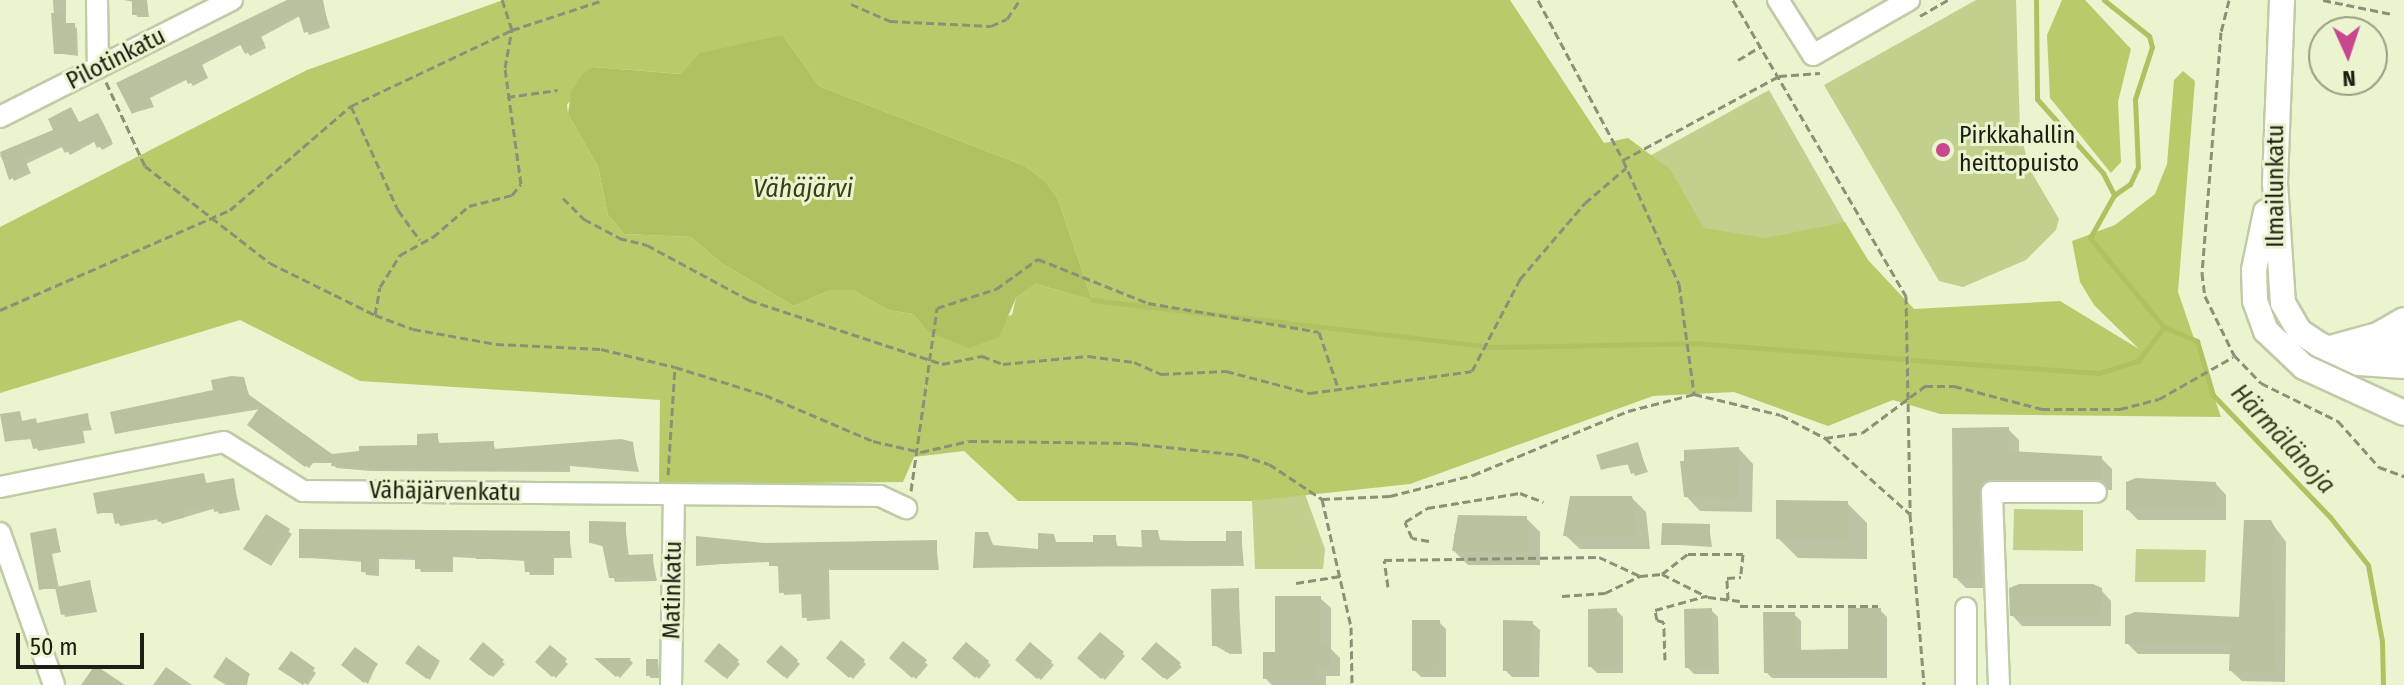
<!DOCTYPE html>
<html>
<head>
<meta charset="utf-8">
<style>
  body { margin:0 }
  #map { position:relative; width:2404px; height:685px; overflow:hidden; background:#eaf4cf; font-family:"Fira Sans Condensed",sans-serif }
  div>[style] { position:absolute }
  .green>* { inset:0; background:#c0d18d }
  .forest>* { inset:0; background:#b6cc6b }
  .water>* { inset:0; background:#adc361 }
  .shadow>* { inset:0; background:#0003 }
  .stream>* { height:5px; margin:-2.5px; padding:0 2.5px; transform-origin:2.5px; border-radius:2.5px; background:#adc361 }
  .building>* { inset:0; background:#b9c29f }
  .path>* { height:3px; margin-top:-1.5px; transform-origin:0; background:repeating-linear-gradient(90deg,#8a9177 0 8px,transparent 0 12px) }
  .roads { filter:drop-shadow(2px 0 #c0caa7) drop-shadow(-2px 0 #c0caa7) drop-shadow(0 2px #c0caa7) drop-shadow(0 -2px #c0caa7) }
  .minor>* { height:20px; margin:-10px; padding:0 10px; transform-origin:10px; border-radius:10px; background:#fff }
  .major>* { height:24px; margin:-12px; padding:0 12px; transform-origin:12px; border-radius:12px; background:#fff }
  .dots>* { width:22px; height:22px; translate:-50% -50%; box-sizing:border-box; border:4px solid #eaf4cf; border-radius:50% }
  span { translate:-50% -50%; white-space:nowrap; text-align:center; line-height:1.15; -webkit-text-stroke:6px #eaf4cf; paint-order:stroke }
  .street-label { font-size:24px; color:#1b1e11 }
  .poi-label { font-size:24px; color:#1b1e11 }
  .left { translate:0 -50%; text-align:left }
  .water-label { font-size:26px; color:#374017; font-style:italic }
  .north { position:absolute; left:2308px; top:16px; width:80px; height:80px; box-sizing:border-box; background:#eaf4cf; border:2px solid #979e83; border-radius:50%; rotate:177deg; font-size:22px; font-weight:700; line-height:32px; text-align:center; color:#1b1e11 }
  .north::after { content:''; display:block; margin:auto; width:28px; height:36px; background:#c84790; clip-path:polygon(50% 0,100% 100%,50% 72%,0 100%) }
  .scale { position:absolute; left:16px; top:633px; width:128px; height:36px; box-sizing:border-box; border:4px solid #1b1e11; border-top:0; padding-left:10px; font-size:24px; line-height:28px; white-space:nowrap; color:#1b1e11; -webkit-text-stroke:6px #eaf4cf; paint-order:stroke }
</style>
</head>
<body>
<div id="map">
  <div class="green">
    <div style="clip-path:polygon(1976px 0,2016px 0,2020px 131px,2029px 168px,2059px 219px,2056px 230px,2026px 260px,1963px 287px,1939px 281px,1824px 85px)"></div>
    <div style="clip-path:polygon(1769px 90px,1864px 256px,1698px 285px,1635px 164px)"></div>
    <div style="clip-path:polygon(1305px 494px,1325px 549px,1323px 569px,1255px 569px,1252px 501px)"></div>
    <div style="clip-path:polygon(2014px 509px,2083px 510px,2083px 551px,2013px 550px)"></div>
    <div style="clip-path:polygon(2136px 549px,2206px 550px,2205px 582px,2135px 582px)"></div>
  </div>
  <div class="forest">
    <div style="clip-path:polygon(evenodd,503px 0,1510px 0,1604px 143px,1628px 138px,1670px 169px,1704px 228px,1765px 238px,1845px 222px,1868px 260px,1914px 309px,2060px 301px,2139px 349px,2094px 305px,2080px 282px,2072px 241px,2115px 225px,2155px 194px,2167px 164px,2174px 80px,2183px 71px,2195px 81px,2178px 292px,2221px 417px,1940px 414px,1893px 400px,1828px 426px,1734px 392px,1653px 396px,1410px 484px,1252px 501px,1018px 501px,964px 451px,914px 457px,903px 482px,659px 484px,660px 400px,360px 381px,240px 320px,0 393px,0 227px,307px 70px,503px 0,783px 35px,819px 86px,1025px 166px,1045px 181px,1058px 199px,1092px 300px,1036px 284px,1016px 298px,1012px 315px,927px 331px,913px 314px,888px 310px,852px 290px,830px 290px,794px 306px,721px 263px,691px 237px,624px 234px,608px 215px,598px 167px,568px 114px,567px 105px,594px 67px,682px 74px,783px 35px)"></div>
    <div style="clip-path:polygon(2062px 0,2085px 0,2131px 49px,2118px 102px,2121px 162px,2111px 173px,2050px 98px,2047px 35px)"></div>
  </div>
  <div class="water">
    <div style="clip-path:polygon(783px 35px,819px 86px,1025px 166px,1045px 181px,1058px 199px,1092px 300px,1036px 284px,1016px 298px,999px 337px,969px 348px,927px 331px,913px 314px,888px 310px,852px 290px,830px 290px,794px 306px,721px 263px,691px 237px,624px 234px,608px 215px,598px 167px,568px 114px,571px 92px,583px 73px,594px 67px,681px 74px,700px 53px)"></div>
  </div>
  <div class="shadow">
    <div style="clip-path:polygon(53px 0,66px 0,66px 25px,77px 28px,78px 56px,56px 53px)"></div>
    <div style="clip-path:polygon(124px 0,147px 0,149px 17px,137px 17px,134px 2px)"></div>
    <div style="clip-path:polygon(294px 0,321px 0,330px 28px,309px 35px,300px 16px,261px 37px,266px 48px,250px 56px,242px 44px,202px 65px,208px 78px,193px 86px,188px 79px,150px 98px,154px 107px,133px 113px,119px 84px)"></div>
    <div style="clip-path:polygon(71px 109px,80px 124px,100px 119px,113px 144px,102px 150px,96px 141px,70px 155px,64px 146px,26px 164px,31px 173px,14px 181px,0 155px,56px 131px)"></div>
    <div style="clip-path:polygon(244px 379px,250px 398px,331px 457px,419px 447px,437px 435px,440px 445px,493px 443px,496px 451px,632px 444px,639px 472px,570px 466px,570px 472px,371px 471px,336px 468px,334px 463px,313px 463px,309px 468px,253px 428px,261px 409px,116px 433px)"></div>
    <div style="clip-path:polygon(19px 413px,23px 423px,40px 424px,87px 416px,92px 430px,83px 431px,85px 443px,38px 451px,33px 439px,7px 441px)"></div>
    <div style="clip-path:polygon(2008px 429px,2019px 440px,2019px 454px,2101px 458px,2112px 469px,2112px 490px,1996px 491px,1990px 588px,1966px 588px,1955px 577px,1954px 430px)"></div>
    <div style="clip-path:polygon(1637px 444px,1648px 472px,1635px 476px,1630px 464px,1603px 469px)"></div>
    <div style="clip-path:polygon(1739px 449px,1753px 464px,1752px 512px,1700px 511px,1686px 496px)"></div>
    <div style="clip-path:polygon(203px 475px,207px 485px,233px 480px,240px 510px,219px 514px,216px 508px,162px 524px,159px 519px,120px 526px,114px 513px,99px 513px)"></div>
    <div style="clip-path:polygon(2216px 484px,2226px 495px,2226px 520px,2138px 520px,2128px 510px)"></div>
    <div style="clip-path:polygon(1632px 498px,1646px 512px,1650px 549px,1580px 549px,1565px 535px)"></div>
    <div style="clip-path:polygon(1847px 503px,1867px 523px,1867px 559px,1798px 558px,1778px 538px)"></div>
    <div style="clip-path:polygon(266px 516px,292px 534px,271px 566px,249px 551px)"></div>
    <div style="clip-path:polygon(1526px 518px,1540px 532px,1540px 565px,1468px 565px,1454px 551px,1454px 534px)"></div>
    <div style="clip-path:polygon(2271px 522px,2286px 542px,2285px 682px,2242px 681px,2231px 671px,2232px 654px,2138px 654px,2127px 643px,2241px 619px)"></div>
    <div style="clip-path:polygon(625px 524px,629px 557px,652px 556px,657px 581px,615px 582px,605px 547px,591px 543px)"></div>
    <div style="clip-path:polygon(1709px 526px,1712px 547px,1663px 544px)"></div>
    <div style="clip-path:polygon(55px 530px,61px 552px,52px 554px,59px 588px,90px 582px,97px 612px,65px 617px,58px 589px,41px 589px)"></div>
    <div style="clip-path:polygon(1158px 532px,1161px 542px,1228px 543px,1241px 533px,1244px 566px,975px 567px,987px 534px,994px 547px,1040px 551px,1054px 536px,1057px 544px,1095px 544px,1115px 537px,1118px 548px,1144px 549px)"></div>
    <div style="clip-path:polygon(569px 533px,572px 558px,554px 558px,554px 575px,530px 575px,526px 561px,453px 557px,453px 572px,421px 572px,417px 560px,379px 559px,379px 576px,366px 575px,363px 562px,301px 557px)"></div>
    <div style="clip-path:polygon(936px 542px,939px 570px,829px 570px,830px 619px,807px 621px,803px 594px,784px 595px,780px 568px,771px 562px,698px 565px,765px 545px)"></div>
    <div style="clip-path:polygon(1238px 590px,1242px 654px,1230px 654px,1214px 645px)"></div>
    <div style="clip-path:polygon(2101px 590px,2111px 601px,2111px 626px,2022px 626px,2012px 615px)"></div>
    <div style="clip-path:polygon(1320px 598px,1331px 608px,1331px 649px,1340px 658px,1340px 676px,1326px 676px,1326px 685px,1272px 685px,1265px 678px,1277px 654px)"></div>
    <div style="clip-path:polygon(1616px 610px,1623px 617px,1623px 673px,1597px 673px,1590px 666px)"></div>
    <div style="clip-path:polygon(1711px 610px,1718px 617px,1719px 674px,1694px 674px,1687px 667px)"></div>
    <div style="clip-path:polygon(1880px 610px,1887px 617px,1887px 678px,1772px 678px,1766px 672px,1794px 614px,1801px 621px,1801px 652px,1850px 651px)"></div>
    <div style="clip-path:polygon(1439px 622px,1446px 629px,1446px 677px,1421px 677px,1414px 670px)"></div>
    <div style="clip-path:polygon(1532px 623px,1540px 630px,1539px 677px,1512px 677px,1505px 670px)"></div>
    <div style="clip-path:polygon(1100px 634px,1125px 656px,1105px 680px,1080px 658px)"></div>
    <div style="clip-path:polygon(841px 643px,866px 664px,853px 679px,828px 658px)"></div>
    <div style="clip-path:polygon(904px 644px,928px 665px,916px 679px,891px 658px)"></div>
    <div style="clip-path:polygon(967px 644px,991px 665px,979px 679px,955px 658px)"></div>
    <div style="clip-path:polygon(1030px 644px,1054px 665px,1041px 680px,1018px 660px)"></div>
    <div style="clip-path:polygon(483px 645px,505px 664px,493px 677px,472px 659px)"></div>
    <div style="clip-path:polygon(1156px 645px,1182px 667px,1167px 680px,1144px 659px)"></div>
    <div style="clip-path:polygon(720px 646px,740px 664px,727px 679px,707px 661px)"></div>
    <div style="clip-path:polygon(550px 648px,568px 664px,556px 678px,537px 662px)"></div>
    <div style="clip-path:polygon(781px 648px,800px 664px,787px 679px,769px 662px)"></div>
    <div style="clip-path:polygon(292px 654px,316px 673px,308px 685px,284px 672px)"></div>
    <div style="clip-path:polygon(599px 660px,630px 660px,633px 663px,620px 678px)"></div>
    <div style="clip-path:polygon(658px 661px,660px 678px,651px 678px,648px 675px)"></div>
    <div style="clip-path:polygon(439px 663px,430px 680px,411px 665px)"></div>
    <div style="clip-path:polygon(376px 666px,368px 684px,346px 668px)"></div>
    <div style="clip-path:polygon(249px 675px,247px 685px,227px 685px)"></div>
  </div>
  <div class="stream">
    <div style="left:2036px;top:0;width:99px;rotate:89.4deg"></div>
    <div style="left:2037px;top:99px;width:99px;rotate:48.3deg"></div>
    <div style="left:2103px;top:173px;width:25px;rotate:63deg"></div>
    <div style="left:2114px;top:195px;width:49px;rotate:119.2deg"></div>
    <div style="left:2090px;top:238px;width:116px;rotate:50.3deg"></div>
    <div style="left:2164px;top:327px;width:36px;rotate:23deg"></div>
    <div style="left:2197px;top:341px;width:56px;rotate:73.5deg"></div>
    <div style="left:2213px;top:395px;width:169px;rotate:46.2deg"></div>
    <div style="left:2330px;top:517px;width:61px;rotate:51.6deg"></div>
    <div style="left:2368px;top:565px;width:77px;rotate:79.6deg"></div>
    <div style="left:2382px;top:641px;width:44px;rotate:88.7deg"></div>
    <div style="left:2104px;top:0;width:58px;rotate:38.7deg"></div>
    <div style="left:2149px;top:36px;width:11px;rotate:75deg"></div>
    <div style="left:2152px;top:47px;width:55px;rotate:108.1deg"></div>
    <div style="left:2135px;top:99px;width:68px;rotate:87.5deg"></div>
    <div style="left:2138px;top:167px;width:19px;rotate:115deg"></div>
    <div style="left:2130px;top:184px;width:19px;rotate:145deg"></div>
    <div style="left:1092px;top:300px;width:404px;rotate:6.7deg"></div>
    <div style="left:1493px;top:347px;width:201px;rotate:-1.1deg"></div>
    <div style="left:1694px;top:343px;width:212px;rotate:4.3deg"></div>
    <div style="left:1912px;top:360px;width:187px;rotate:4deg"></div>
    <div style="left:2099px;top:373px;width:41px;rotate:-17.1deg"></div>
    <div style="left:2138px;top:361px;width:43px;rotate:-52.6deg"></div>
  </div>
  <div class="building">
    <div style="clip-path:polygon(132px 0,147px 0,147px 15px,132px 15px)"></div>
    <div style="clip-path:polygon(287px 0,323px 0,328px 25px,304px 33px,298px 13px,259px 34px,265px 44px,245px 54px,239px 42px,200px 61px,206px 74px,188px 84px,185px 77px,148px 95px,152px 103px,132px 114px,116px 83px)"></div>
    <div style="clip-path:polygon(51px 13px,64px 13px,64px 23px,75px 23px,76px 54px,54px 54px)"></div>
    <div style="clip-path:polygon(71px 107px,79px 122px,98px 113px,112px 141px,97px 148px,93px 139px,65px 153px,60px 144px,25px 160px,29px 169px,9px 180px,0 152px,53px 130px,48px 119px)"></div>
    <div style="clip-path:polygon(232px 376px,244px 377px,248px 394px,332px 454px,359px 451px,359px 446px,417px 445px,417px 434px,438px 433px,438px 443px,494px 441px,494px 449px,621px 439px,633px 442px,637px 470px,567px 464px,567px 470px,367px 469px,331px 466px,332px 461px,310px 461px,305px 467px,247px 425px,260px 407px,115px 434px,110px 412px,213px 390px,211px 380px)"></div>
    <div style="clip-path:polygon(20px 411px,22px 421px,36px 418px,37px 423px,88px 413px,90px 427px,81px 429px,84px 440px,33px 449px,30px 437px,5px 442px,0 414px)"></div>
    <div style="clip-path:polygon(2009px 427px,2009px 451px,2102px 456px,2102px 480px,1985px 481px,1979px 492px,1980px 578px,1953px 578px,1952px 428px)"></div>
    <div style="clip-path:polygon(1638px 442px,1646px 469px,1631px 474px,1627px 462px,1601px 470px,1596px 455px)"></div>
    <div style="clip-path:polygon(1739px 447px,1738px 498px,1684px 497px,1680px 461px,1684px 461px,1684px 450px)"></div>
    <div style="clip-path:polygon(204px 473px,206px 483px,234px 478px,238px 508px,214px 512px,213px 506px,183px 511px,184px 518px,158px 522px,156px 516px,115px 524px,112px 511px,97px 514px,93px 493px)"></div>
    <div style="clip-path:polygon(2136px 478px,2216px 482px,2216px 510px,2126px 510px,2126px 482px)"></div>
    <div style="clip-path:polygon(1570px 496px,1632px 496px,1636px 535px,1563px 536px)"></div>
    <div style="clip-path:polygon(1776px 500px,1848px 501px,1847px 539px,1776px 539px)"></div>
    <div style="clip-path:polygon(266px 514px,290px 529px,268px 564px,243px 549px)"></div>
    <div style="clip-path:polygon(1458px 515px,1527px 516px,1527px 552px,1452px 551px)"></div>
    <div style="clip-path:polygon(2244px 520px,2271px 520px,2276px 530px,2272px 548px,2275px 672px,2229px 671px,2230px 644px,2125px 644px,2125px 616px,2135px 612px,2239px 617px)"></div>
    <div style="clip-path:polygon(589px 521px,626px 522px,626px 555px,653px 554px,654px 578px,609px 578px,602px 544px,589px 543px)"></div>
    <div style="clip-path:polygon(1662px 523px,1710px 524px,1710px 545px,1661px 545px)"></div>
    <div style="clip-path:polygon(56px 528px,60px 549px,51px 551px,57px 587px,90px 580px,95px 609px,61px 615px,55px 587px,39px 590px,30px 533px)"></div>
    <div style="clip-path:polygon(299px 529px,570px 531px,570px 555px,551px 555px,551px 572px,525px 572px,524px 559px,476px 559px,475px 554px,450px 555px,450px 569px,415px 569px,415px 557px,376px 557px,376px 573px,361px 572px,361px 559px,299px 558px)"></div>
    <div style="clip-path:polygon(1141px 530px,1158px 530px,1158px 540px,1189px 541px,1226px 541px,1226px 531px,1242px 531px,1242px 564px,973px 568px,975px 532px,988px 532px,993px 545px,1038px 549px,1038px 533px,1054px 534px,1055px 542px,1093px 542px,1093px 535px,1116px 535px,1116px 546px,1142px 547px)"></div>
    <div style="clip-path:polygon(696px 536px,765px 543px,937px 540px,937px 568px,827px 568px,827px 617px,802px 618px,801px 592px,779px 593px,778px 566px,769px 566px,769px 560px,696px 566px)"></div>
    <div style="clip-path:polygon(2019px 584px,2093px 584px,2102px 588px,2101px 616px,2010px 616px,2009px 588px)"></div>
    <div style="clip-path:polygon(1239px 588px,1240px 652px,1225px 652px,1225px 646px,1212px 646px,1211px 589px)"></div>
    <div style="clip-path:polygon(1275px 596px,1321px 596px,1321px 645px,1330px 645px,1330px 666px,1316px 666px,1316px 679px,1263px 679px,1263px 652px,1275px 652px)"></div>
    <div style="clip-path:polygon(1617px 608px,1617px 667px,1588px 667px,1588px 609px)"></div>
    <div style="clip-path:polygon(1712px 608px,1713px 668px,1685px 668px,1684px 609px)"></div>
    <div style="clip-path:polygon(1848px 608px,1881px 608px,1881px 672px,1764px 673px,1763px 612px,1795px 612px,1795px 650px,1848px 649px)"></div>
    <div style="clip-path:polygon(1412px 620px,1440px 620px,1439px 671px,1412px 671px)"></div>
    <div style="clip-path:polygon(1503px 620px,1533px 621px,1533px 671px,1503px 671px)"></div>
    <div style="clip-path:polygon(1100px 632px,1124px 652px,1101px 679px,1077px 658px)"></div>
    <div style="clip-path:polygon(841px 640px,865px 660px,849px 678px,826px 658px)"></div>
    <div style="clip-path:polygon(903px 641px,927px 660px,912px 678px,889px 658px)"></div>
    <div style="clip-path:polygon(483px 642px,504px 660px,490px 676px,469px 659px)"></div>
    <div style="clip-path:polygon(966px 642px,989px 661px,975px 678px,952px 658px)"></div>
    <div style="clip-path:polygon(1030px 642px,1052px 661px,1037px 679px,1015px 660px)"></div>
    <div style="clip-path:polygon(1156px 642px,1181px 663px,1169px 677px,1163px 678px,1141px 659px)"></div>
    <div style="clip-path:polygon(719px 643px,739px 660px,724px 677px,704px 661px)"></div>
    <div style="clip-path:polygon(418px 645px,440px 661px,427px 679px,405px 663px)"></div>
    <div style="clip-path:polygon(550px 645px,567px 659px,552px 677px,535px 662px)"></div>
    <div style="clip-path:polygon(781px 645px,798px 660px,784px 677px,766px 662px)"></div>
    <div style="clip-path:polygon(355px 647px,378px 664px,364px 683px,341px 665px)"></div>
    <div style="clip-path:polygon(291px 651px,315px 668px,303px 685px,278px 669px)"></div>
    <div style="clip-path:polygon(226px 657px,250px 674px,243px 685px,226px 685px,213px 677px)"></div>
    <div style="clip-path:polygon(594px 658px,631px 658px,616px 677px)"></div>
    <div style="clip-path:polygon(646px 659px,658px 659px,658px 675px,646px 676px)"></div>
    <div style="clip-path:polygon(95px 665px,125px 685px,81px 685px)"></div>
    <div style="clip-path:polygon(166px 667px,192px 685px,153px 685px)"></div>
  </div>
  <div class="path">
    <div style="left:1538px;top:0;width:181px;rotate:62deg"></div>
    <div style="left:1623px;top:160px;width:136px;rotate:65.7deg"></div>
    <div style="left:1679px;top:284px;width:111px;rotate:82.2deg"></div>
    <div style="left:1733px;top:0;width:343px;rotate:59.7deg"></div>
    <div style="left:1906px;top:296px;width:218px;rotate:88.9deg"></div>
    <div style="left:1910px;top:514px;width:172px;rotate:85.3deg"></div>
    <div style="left:2229px;top:0;width:33px;rotate:104deg"></div>
    <div style="left:2221px;top:32px;width:242px;rotate:94.5deg"></div>
    <div style="left:2202px;top:273px;width:23px;rotate:83deg"></div>
    <div style="left:2205px;top:296px;width:66px;rotate:63.8deg"></div>
    <div style="left:2234px;top:355px;width:39px;rotate:46deg"></div>
    <div style="left:2261px;top:383px;width:86px;rotate:26.3deg"></div>
    <div style="left:2338px;top:421px;width:62px;rotate:48.3deg"></div>
    <div style="left:2379px;top:467px;width:27px;rotate:20deg"></div>
    <div style="left:2323px;top:0;width:70px;rotate:11.5deg"></div>
    <div style="left:851px;top:4px;width:43px;rotate:23.6deg"></div>
    <div style="left:890px;top:21px;width:101px;rotate:2.8deg"></div>
    <div style="left:991px;top:26px;width:17px;rotate:-24deg"></div>
    <div style="left:1007px;top:19px;width:23px;rotate:-56deg"></div>
    <div style="left:1920px;top:16px;width:32px;rotate:-30deg"></div>
    <div style="left:1738px;top:60px;width:27px;rotate:-31deg"></div>
    <div style="left:106px;top:82px;width:93px;rotate:65.1deg"></div>
    <div style="left:145px;top:166px;width:158px;rotate:37.8deg"></div>
    <div style="left:270px;top:263px;width:117px;rotate:26.3deg"></div>
    <div style="left:375px;top:315px;width:40px;rotate:20.2deg"></div>
    <div style="left:413px;top:329px;width:84px;rotate:10.2deg"></div>
    <div style="left:496px;top:344px;width:105px;rotate:2.7deg"></div>
    <div style="left:601px;top:349px;width:76px;rotate:13.7deg"></div>
    <div style="left:675px;top:367px;width:94px;rotate:17.3deg"></div>
    <div style="left:765px;top:395px;width:117px;rotate:23.1deg"></div>
    <div style="left:873px;top:441px;width:49px;rotate:12.9deg"></div>
    <div style="left:921px;top:452px;width:49px;rotate:-12.9deg"></div>
    <div style="left:969px;top:441px;width:161px;rotate:0.7deg"></div>
    <div style="left:1130px;top:443px;width:112px;rotate:6.2deg"></div>
    <div style="left:1241px;top:455px;width:29px;rotate:18deg"></div>
    <div style="left:1269px;top:464px;width:64px;rotate:33.4deg"></div>
    <div style="left:1322px;top:499px;width:68px;rotate:-2.5deg"></div>
    <div style="left:1390px;top:496px;width:86px;rotate:-14.2deg"></div>
    <div style="left:1473px;top:475px;width:168px;rotate:-22.4deg"></div>
    <div style="left:1628px;top:411px;width:68px;rotate:-14.4deg"></div>
    <div style="left:1694px;top:394px;width:89px;rotate:13.6deg"></div>
    <div style="left:1781px;top:415px;width:50px;rotate:27.6deg"></div>
    <div style="left:1825px;top:438px;width:114px;rotate:41.8deg"></div>
    <div style="left:507px;top:97px;width:51px;rotate:-7.8deg"></div>
    <div style="left:351px;top:106px;width:114px;rotate:65.7deg"></div>
    <div style="left:398px;top:210px;width:37px;rotate:54deg"></div>
    <div style="left:1623px;top:160px;width:177px;rotate:-28.3deg"></div>
    <div style="left:1779px;top:76px;width:41px;rotate:-4.2deg"></div>
    <div style="left:563px;top:198px;width:30px;rotate:45deg"></div>
    <div style="left:584px;top:219px;width:40px;rotate:28deg"></div>
    <div style="left:619px;top:238px;width:29px;rotate:14deg"></div>
    <div style="left:647px;top:245px;width:116px;rotate:28.3deg"></div>
    <div style="left:749px;top:300px;width:203px;rotate:18.3deg"></div>
    <div style="left:942px;top:364px;width:41px;rotate:-11.3deg"></div>
    <div style="left:982px;top:356px;width:22px;rotate:21deg"></div>
    <div style="left:1003px;top:364px;width:85px;rotate:-5.4deg"></div>
    <div style="left:1088px;top:356px;width:46px;rotate:7.4deg"></div>
    <div style="left:1134px;top:362px;width:30px;rotate:24deg"></div>
    <div style="left:1161px;top:374px;width:65px;rotate:-2.6deg"></div>
    <div style="left:1226px;top:371px;width:87px;rotate:14.7deg"></div>
    <div style="left:1310px;top:393px;width:163px;rotate:-7.7deg"></div>
    <div style="left:1472px;top:371px;width:104px;rotate:-62.4deg"></div>
    <div style="left:1520px;top:279px;width:100px;rotate:-49.5deg"></div>
    <div style="left:1585px;top:203px;width:54px;rotate:-40.5deg"></div>
    <div style="left:0;top:310px;width:251px;rotate:-23.5deg"></div>
    <div style="left:230px;top:210px;width:160px;rotate:-40.7deg"></div>
    <div style="left:351px;top:106px;width:178px;rotate:-25.3deg"></div>
    <div style="left:512px;top:30px;width:96px;rotate:-18.2deg"></div>
    <div style="left:375px;top:315px;width:28px;rotate:-80deg"></div>
    <div style="left:380px;top:287px;width:38px;rotate:-58deg"></div>
    <div style="left:400px;top:255px;width:38px;rotate:-29deg"></div>
    <div style="left:433px;top:237px;width:48px;rotate:-40.7deg"></div>
    <div style="left:469px;top:206px;width:44px;rotate:-14.3deg"></div>
    <div style="left:512px;top:195px;width:14px;rotate:-51deg"></div>
    <div style="left:521px;top:184px;width:117px;rotate:-97.9deg"></div>
    <div style="left:505px;top:68px;width:39px;rotate:-80deg"></div>
    <div style="left:512px;top:30px;width:32px;rotate:-108deg"></div>
    <div style="left:1825px;top:438px;width:37px;rotate:-8deg"></div>
    <div style="left:1862px;top:433px;width:79px;rotate:-36.7deg"></div>
    <div style="left:1925px;top:386px;width:29px"></div>
    <div style="left:1954px;top:386px;width:91px;rotate:14.6deg"></div>
    <div style="left:2042px;top:409px;width:78px"></div>
    <div style="left:2120px;top:409px;width:40px;rotate:-14.4deg"></div>
    <div style="left:2159px;top:399px;width:85px;rotate:-29.6deg"></div>
    <div style="left:668px;top:475px;width:108px;rotate:-86.3deg"></div>
    <div style="left:911px;top:491px;width:185px;rotate:-81.9deg"></div>
    <div style="left:937px;top:308px;width:62px;rotate:-17.9deg"></div>
    <div style="left:996px;top:289px;width:52px;rotate:-35.5deg"></div>
    <div style="left:1038px;top:259px;width:118px;rotate:21.8deg"></div>
    <div style="left:1148px;top:303px;width:173px;rotate:9.6deg"></div>
    <div style="left:1319px;top:332px;width:61px;rotate:71deg"></div>
    <div style="left:1322px;top:499px;width:131px;rotate:77.2deg"></div>
    <div style="left:1351px;top:627px;width:58px;rotate:89deg"></div>
    <div style="left:1429px;top:541px;width:17px;rotate:-170deg"></div>
    <div style="left:1412px;top:538px;width:17px;rotate:-114deg"></div>
    <div style="left:1405px;top:522px;width:26px;rotate:-32deg"></div>
    <div style="left:1427px;top:508px;width:94px;rotate:-9.2deg"></div>
    <div style="left:1520px;top:493px;width:25px;rotate:21deg"></div>
    <div style="left:1662px;top:574px;width:33px;rotate:-38deg"></div>
    <div style="left:1688px;top:554px;width:55px"></div>
    <div style="left:1743px;top:554px;width:20px;rotate:96deg"></div>
    <div style="left:1296px;top:583px;width:45px;rotate:-9deg"></div>
    <div style="left:1388px;top:587px;width:27px;rotate:-98deg"></div>
    <div style="left:1384px;top:560px;width:215px;rotate:-0.8deg"></div>
    <div style="left:1599px;top:557px;width:45px;rotate:24.9deg"></div>
    <div style="left:1562px;top:596px;width:43px;rotate:-4deg"></div>
    <div style="left:1605px;top:593px;width:39px;rotate:-26deg"></div>
    <div style="left:1640px;top:576px;width:22px;rotate:-5deg"></div>
    <div style="left:1662px;top:574px;width:51px;rotate:26.6deg"></div>
    <div style="left:1708px;top:597px;width:32px;rotate:7deg"></div>
    <div style="left:1728px;top:600px;width:22px;rotate:-93deg"></div>
    <div style="left:1727px;top:578px;width:14px;rotate:-4deg"></div>
    <div style="left:1740px;top:606px;width:138px"></div>
    <div style="left:1665px;top:660px;width:38px;rotate:-92deg"></div>
    <div style="left:1664px;top:622px;width:7px;rotate:-164deg"></div>
    <div style="left:1657px;top:620px;width:10px;rotate:-101deg"></div>
    <div style="left:1655px;top:610px;width:53px;rotate:-15.4deg"></div>
  </div>
  <div class="roads">
    <div class="minor">
      <div style="left:97px;top:0;width:68px;rotate:89.2deg"></div>
      <div style="left:1778px;top:0;width:65px;rotate:57.5deg"></div>
      <div style="left:1813px;top:55px;width:111px;rotate:-29.8deg"></div>
      <div style="left:0;top:117px;width:260px;rotate:-26.8deg"></div>
      <div style="left:0;top:487px;width:228px;rotate:-11.4deg"></div>
      <div style="left:224px;top:442px;width:93px;rotate:31.8deg"></div>
      <div style="left:303px;top:491px;width:577px;rotate:0.5deg"></div>
      <div style="left:880px;top:496px;width:29px;rotate:25deg"></div>
      <div style="left:0;top:533px;width:161px;rotate:70.4deg"></div>
      <div style="left:671px;top:685px;width:190px;rotate:-89.1deg"></div>
      <div style="left:1966px;top:685px;width:77px;rotate:-90deg"></div>
      <div style="left:1999px;top:685px;width:193px;rotate:-92.1deg"></div>
      <div style="left:1992px;top:492px;width:104px"></div>
    </div>
    <div class="major">
      <div style="left:2282px;top:0;width:183px;rotate:92.2deg"></div>
      <div style="left:2275px;top:183px;width:120px;rotate:86.2deg"></div>
      <div style="left:2283px;top:303px;width:32px;rotate:60deg"></div>
      <div style="left:2299px;top:331px;width:25px;rotate:34deg"></div>
      <div style="left:2320px;top:345px;width:43px;rotate:24.8deg"></div>
      <div style="left:2359px;top:363px;width:45px;rotate:3.8deg"></div>
      <div style="left:2266px;top:212px;width:59px;rotate:101.7deg"></div>
      <div style="left:2254px;top:270px;width:31px;rotate:88deg"></div>
      <div style="left:2255px;top:301px;width:32px;rotate:70deg"></div>
      <div style="left:2266px;top:331px;width:52px;rotate:43.5deg"></div>
      <div style="left:2304px;top:367px;width:110px;rotate:24.7deg"></div>
      <div style="left:2330px;top:348px;width:50px;rotate:-15.2deg"></div>
      <div style="left:2378px;top:335px;width:30px;rotate:-30deg"></div>
      <div style="left:2360px;top:352px;width:45px;rotate:-10.3deg"></div>
    </div>
  </div>
  <div class="dots">
    <div style="left:1943px;top:150px;background:#c84790"></div>
  </div>
  <div class="street-label">
    <span style="left:116px;top:59px;rotate:-27deg">Pilotinkatu</span>
    <span style="left:2276px;top:186px;rotate:-90deg">Ilmailunkatu</span>
    <span style="left:445px;top:492px;rotate:1deg">Vähäjärvenkatu</span>
    <span style="left:673px;top:590px;rotate:-89deg">Matinkatu</span>
  </div>
  <div class="poi-label">
    <span class="left" style="left:1959px;top:150px">Pirkkahallin<br>heittopuisto</span>
  </div>
  <div class="water-label">
    <span style="left:803px;top:189px">Vähäjärvi</span>
    <span style="left:2283px;top:439px;rotate:47deg">Härmälänoja</span>
  </div>
  <div class="north">N</div>
  <div class="scale">50 m</div>
</div>
</body>
</html>
